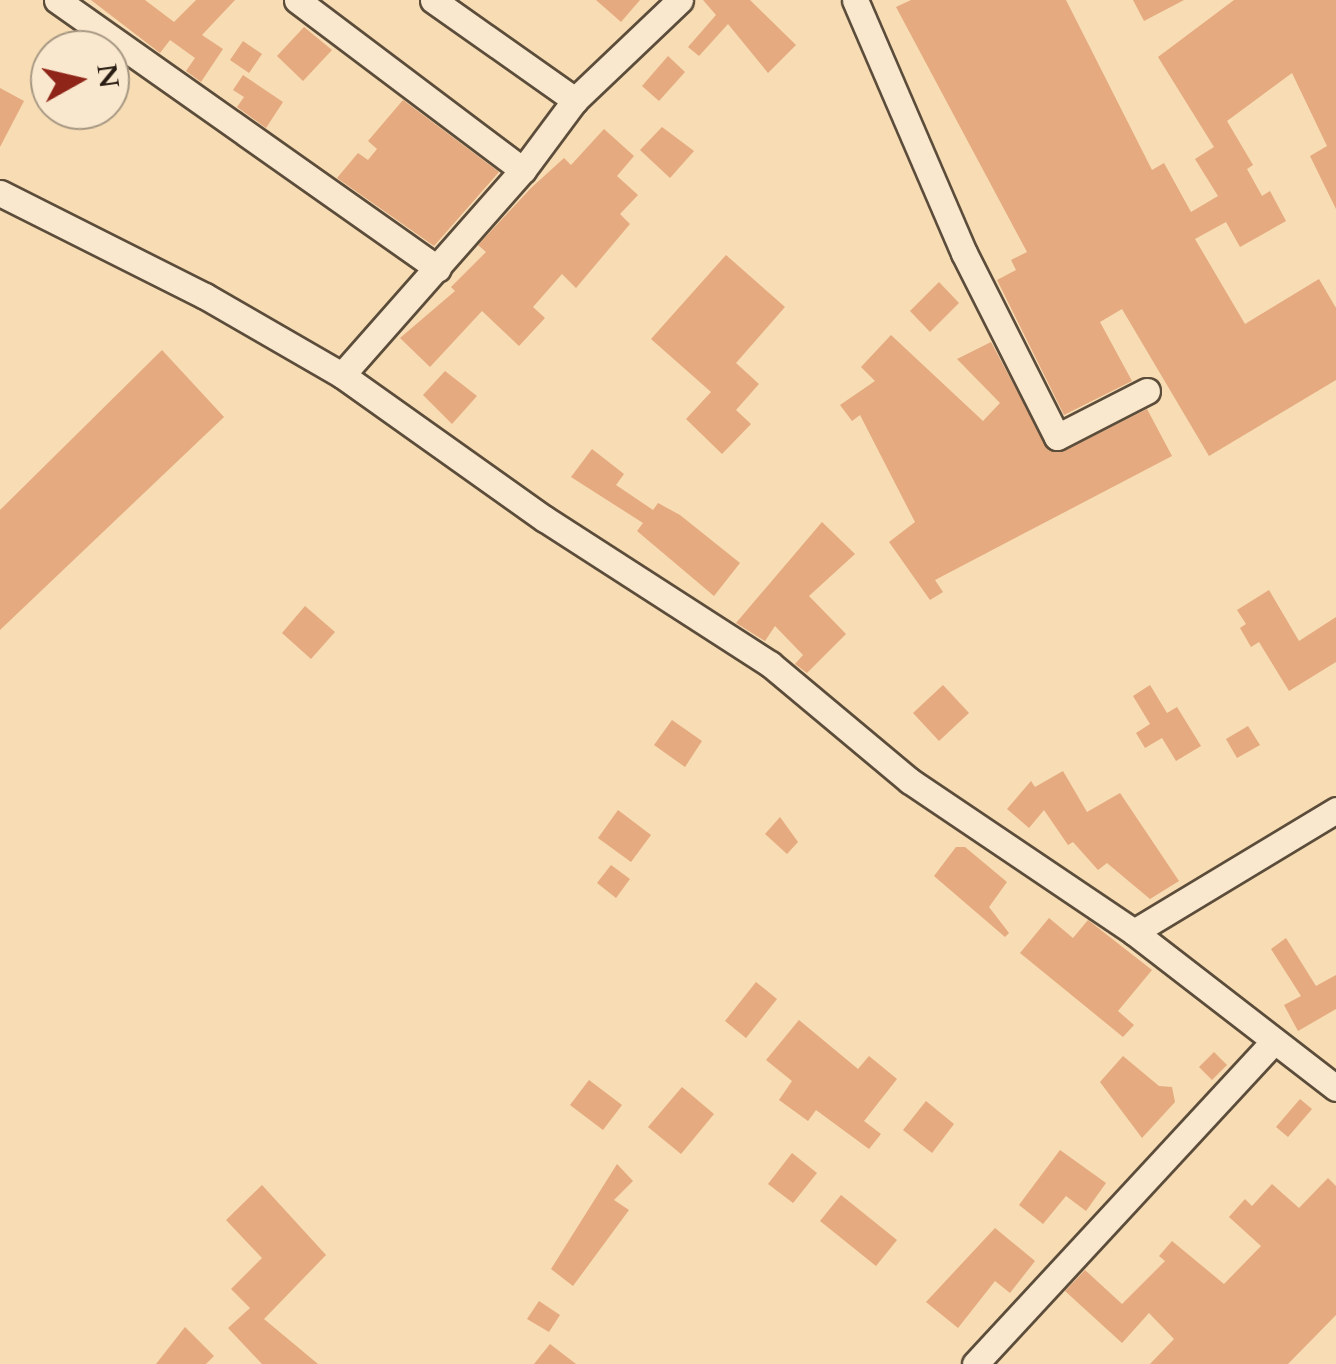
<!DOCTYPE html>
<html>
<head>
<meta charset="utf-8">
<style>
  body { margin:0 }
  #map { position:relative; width:1336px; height:1364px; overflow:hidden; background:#f7dcb4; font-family:Cardo,serif }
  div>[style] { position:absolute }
  .building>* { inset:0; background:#e5aa7f }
  .roads { filter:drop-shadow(2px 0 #5c4d3b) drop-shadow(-2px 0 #5c4d3b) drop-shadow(0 2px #5c4d3b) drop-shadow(0 -2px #5c4d3b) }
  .minor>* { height:25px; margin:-12.5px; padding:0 12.5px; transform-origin:12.5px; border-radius:12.5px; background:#fae8ce }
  span { translate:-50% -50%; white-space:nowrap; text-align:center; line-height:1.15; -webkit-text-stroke:9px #fae8ce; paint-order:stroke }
  .north { position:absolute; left:30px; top:30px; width:100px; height:100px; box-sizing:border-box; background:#fae8ce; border:2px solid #a69783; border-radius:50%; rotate:82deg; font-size:28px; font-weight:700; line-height:40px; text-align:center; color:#291d13 }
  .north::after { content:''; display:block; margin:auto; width:35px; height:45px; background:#8f2418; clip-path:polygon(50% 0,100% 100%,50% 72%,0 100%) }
</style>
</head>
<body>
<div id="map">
  <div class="building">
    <div style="clip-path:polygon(91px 0,145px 0,174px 22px,196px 0,235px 0,202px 35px,223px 49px,201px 82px,186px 71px,195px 58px,170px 40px,160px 53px)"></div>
    <div style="clip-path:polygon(596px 0,640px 0,621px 22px)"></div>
    <div style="clip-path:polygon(703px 0,750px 0,796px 45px,768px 73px,728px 24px,699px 56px,688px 47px,716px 15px)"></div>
    <div style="clip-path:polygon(911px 0,1066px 0,1152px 170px,1164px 163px,1191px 212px,1218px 196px,1195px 159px,1214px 147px,1158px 57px,1234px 0,1336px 0,1336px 209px,1310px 156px,1327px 146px,1292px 73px,1227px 121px,1253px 165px,1247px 169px,1262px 196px,1270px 191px,1286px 221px,1240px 247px,1226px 222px,1195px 239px,1245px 324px,1319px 279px,1336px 308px,1336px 380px,1209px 456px,1122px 309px,1100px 322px,1132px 381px,1064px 415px,997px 280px,1016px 270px,1011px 260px,1027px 252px,896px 7px)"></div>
    <div style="clip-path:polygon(1133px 0,1184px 0,1144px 21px)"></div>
    <div style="clip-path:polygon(304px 27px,332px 50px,303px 81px,277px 56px)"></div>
    <div style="clip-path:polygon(243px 41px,262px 54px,249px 73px,230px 60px)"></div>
    <div style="clip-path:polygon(668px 56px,685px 72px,659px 101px,642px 86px)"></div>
    <div style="clip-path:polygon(243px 75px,283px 102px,266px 128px,237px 107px,244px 97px,233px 90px)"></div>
    <div style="clip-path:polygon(0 88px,24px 101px,0 147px)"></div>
    <div style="clip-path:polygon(403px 100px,499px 172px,434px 246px,337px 178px,358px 153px,368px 160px,377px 149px,368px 141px)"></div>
    <div style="clip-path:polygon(662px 127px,694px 151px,670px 178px,640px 150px)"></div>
    <div style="clip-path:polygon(604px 129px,634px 156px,617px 176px,638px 195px,620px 214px,630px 224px,576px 288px,562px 274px,533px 307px,545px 318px,519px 346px,482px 311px,430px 367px,400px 338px,455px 291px,451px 287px,486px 252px,478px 245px,531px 188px,564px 158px,571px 165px)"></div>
    <div style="clip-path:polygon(726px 255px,785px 307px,736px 363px,759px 384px,736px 410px,751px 424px,722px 454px,686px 419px,711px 392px,651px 339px)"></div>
    <div style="clip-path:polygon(939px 282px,959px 303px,930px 332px,910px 311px)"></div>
    <div style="clip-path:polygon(891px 335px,983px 421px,1000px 403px,957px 359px,991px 342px,1049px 451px,1064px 451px,1147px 409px,1172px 456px,935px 580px,943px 592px,930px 600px,889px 542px,915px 522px,860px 415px,852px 421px,840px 405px,875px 381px,861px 367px)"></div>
    <div style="clip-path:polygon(162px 350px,224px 417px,0 630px,0 510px)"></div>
    <div style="clip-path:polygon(445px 371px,477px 396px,452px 424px,423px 395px)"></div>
    <div style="clip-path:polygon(592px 449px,624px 474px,616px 485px,653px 510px,658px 503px,680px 515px,740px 563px,714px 596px,637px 531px,643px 523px,571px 477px)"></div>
    <div style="clip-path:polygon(822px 522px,855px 554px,809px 596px,846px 634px,807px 673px,795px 664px,803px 655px,775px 626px,765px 641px,736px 623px)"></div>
    <div style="clip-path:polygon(1269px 590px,1299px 641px,1336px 617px,1336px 662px,1289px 691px,1259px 642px,1251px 647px,1240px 628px,1246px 624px,1237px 610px)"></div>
    <div style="clip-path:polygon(305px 606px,335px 632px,311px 659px,282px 633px)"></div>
    <div style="clip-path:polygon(943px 685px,969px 713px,939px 741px,913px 713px)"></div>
    <div style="clip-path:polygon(1150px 685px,1167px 713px,1177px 707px,1201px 746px,1176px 761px,1162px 738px,1145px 748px,1136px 733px,1150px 724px,1133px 696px)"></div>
    <div style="clip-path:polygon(672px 720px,702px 741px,685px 767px,654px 745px)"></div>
    <div style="clip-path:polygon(1248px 726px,1260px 745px,1237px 758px,1226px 739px)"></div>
    <div style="clip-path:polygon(1063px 771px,1087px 812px,1120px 793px,1179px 881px,1150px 899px,1107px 863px,1098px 870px,1073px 842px,1068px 845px,1044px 810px,1029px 828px,1007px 809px,1031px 781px,1035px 787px)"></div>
    <div style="clip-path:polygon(618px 810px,651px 835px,631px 862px,598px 838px)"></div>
    <div style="clip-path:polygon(780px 817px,798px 842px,787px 854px,765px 834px)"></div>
    <div style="clip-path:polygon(956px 847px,965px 847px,1007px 882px,989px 907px,1009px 933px,1005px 937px,934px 876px)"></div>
    <div style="clip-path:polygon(611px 865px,630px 879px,616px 898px,597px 883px)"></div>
    <div style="clip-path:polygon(1049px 918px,1073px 938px,1088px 920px,1152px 970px,1118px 1011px,1134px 1025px,1123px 1037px,1020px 953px)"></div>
    <div style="clip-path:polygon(1286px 938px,1316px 986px,1336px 975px,1336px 1009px,1298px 1031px,1284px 1005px,1301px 996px,1271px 949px)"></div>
    <div style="clip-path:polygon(756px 982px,777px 999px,746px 1038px,725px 1021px)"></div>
    <div style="clip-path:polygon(799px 1020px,858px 1069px,869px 1056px,897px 1079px,864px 1121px,881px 1134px,869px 1149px,816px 1110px,808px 1121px,779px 1100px,792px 1081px,766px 1060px)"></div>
    <div style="clip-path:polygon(1214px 1052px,1227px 1065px,1212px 1080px,1199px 1067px)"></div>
    <div style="clip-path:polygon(1123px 1056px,1159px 1086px,1172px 1087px,1175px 1102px,1142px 1138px,1100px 1082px)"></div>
    <div style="clip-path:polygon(589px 1080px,622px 1105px,603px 1130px,570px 1105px)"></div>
    <div style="clip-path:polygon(682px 1087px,714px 1114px,681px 1154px,648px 1127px)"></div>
    <div style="clip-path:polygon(1300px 1099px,1312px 1109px,1288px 1137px,1276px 1127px)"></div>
    <div style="clip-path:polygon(926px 1101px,954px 1124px,932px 1153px,903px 1130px)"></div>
    <div style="clip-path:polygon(1060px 1150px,1106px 1183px,1086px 1211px,1066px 1196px,1043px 1224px,1019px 1205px)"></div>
    <div style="clip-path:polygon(792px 1153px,817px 1173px,793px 1203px,768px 1184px)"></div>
    <div style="clip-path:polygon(617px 1164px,633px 1181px,614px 1200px,629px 1210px,573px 1286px,551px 1269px)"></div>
    <div style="clip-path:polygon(1328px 1178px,1336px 1186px,1336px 1315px,1288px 1364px,1150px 1364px,1174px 1339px,1149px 1313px,1122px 1343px,1065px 1291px,1085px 1270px,1122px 1304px,1165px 1261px,1159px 1256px,1172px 1241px,1224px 1284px,1261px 1246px,1229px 1217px,1245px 1199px,1252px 1206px,1272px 1184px,1299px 1208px)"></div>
    <div style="clip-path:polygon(262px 1185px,326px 1255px,264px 1319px,318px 1364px,262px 1364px,228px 1328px,250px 1308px,231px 1289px,262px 1258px,226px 1220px)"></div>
    <div style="clip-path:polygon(841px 1195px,897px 1240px,876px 1266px,820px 1221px)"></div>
    <div style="clip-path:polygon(995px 1228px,1035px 1261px,1010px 1293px,995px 1281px,958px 1328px,926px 1302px)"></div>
    <div style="clip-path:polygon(539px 1301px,560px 1315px,549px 1332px,527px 1319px)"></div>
    <div style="clip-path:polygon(185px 1327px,214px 1356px,206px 1364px,156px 1364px)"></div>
    <div style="clip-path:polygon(550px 1344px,576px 1364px,534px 1364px)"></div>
  </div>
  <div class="roads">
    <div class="minor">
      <div style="left:57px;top:0;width:466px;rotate:35.2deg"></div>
      <div style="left:297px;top:0;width:283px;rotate:37deg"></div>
      <div style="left:433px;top:0;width:174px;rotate:35.2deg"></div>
      <div style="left:855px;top:0;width:275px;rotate:66.7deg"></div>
      <div style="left:964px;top:253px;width:206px;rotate:63.2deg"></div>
      <div style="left:1057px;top:437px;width:101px;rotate:-27.1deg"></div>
      <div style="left:0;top:193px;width:229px;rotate:26.7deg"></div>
      <div style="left:205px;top:296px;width:158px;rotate:30deg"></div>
      <div style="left:342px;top:375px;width:249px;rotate:35.4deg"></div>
      <div style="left:545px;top:519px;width:268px;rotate:32.8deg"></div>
      <div style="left:770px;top:664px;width:182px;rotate:39.9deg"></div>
      <div style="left:910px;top:781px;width:270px;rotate:34deg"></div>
      <div style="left:1134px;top:932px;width:255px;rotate:37.7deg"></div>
      <div style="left:342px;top:375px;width:273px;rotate:-48.6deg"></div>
      <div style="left:523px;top:170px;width:87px;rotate:-53.4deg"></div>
      <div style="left:575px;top:100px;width:145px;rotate:-43.6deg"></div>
      <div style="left:1134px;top:932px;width:236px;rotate:-31.1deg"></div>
      <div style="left:975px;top:1364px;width:439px;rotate:-47.2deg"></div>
    </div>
  </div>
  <div class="north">N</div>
</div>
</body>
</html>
